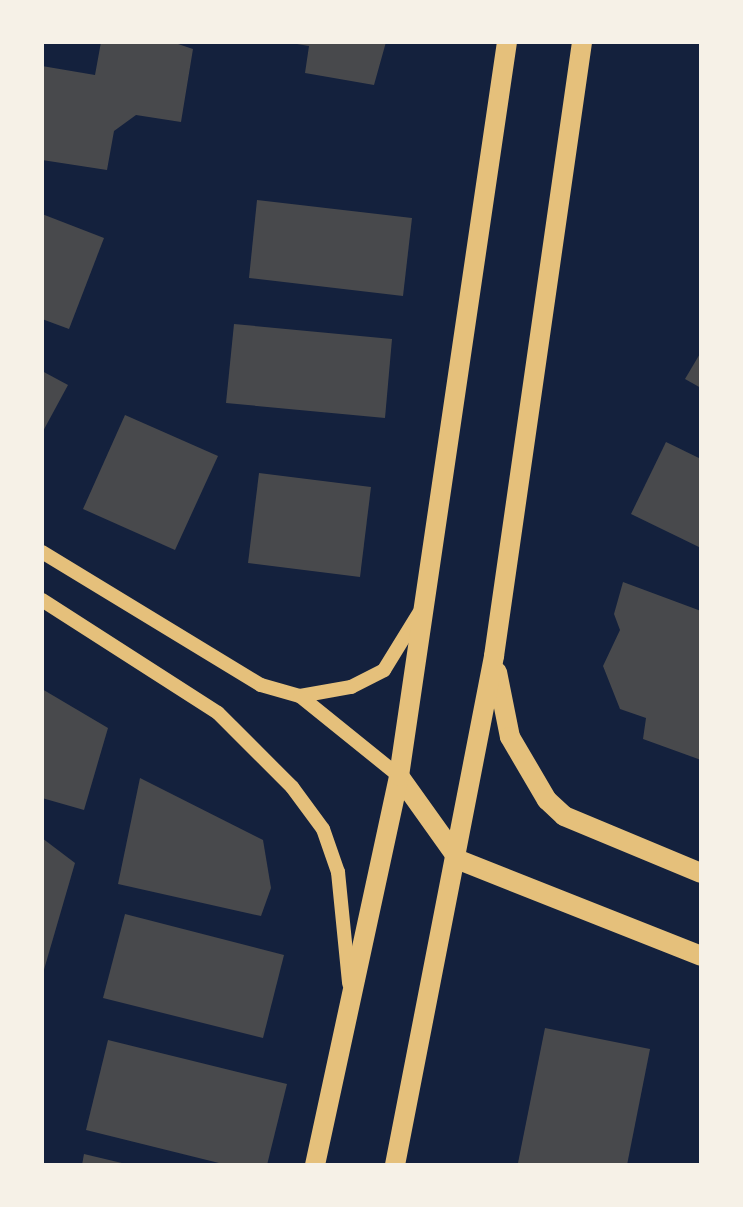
<!DOCTYPE html>
<html>
<head>
<meta charset="utf-8">
<style>
  body { margin:0 }
  #map { position:relative; width:743px; height:1207px; overflow:hidden; background:#14213d; font-family:Jost,sans-serif }
  div>[style] { position:absolute }
  .building>* { inset:0; background:#48494c }
  .tertiary>* { height:14px; margin:-7px; padding:0 7px; transform-origin:7px; border-radius:7px; background:#e5c07b }
  .primary>* { height:20px; margin:-10px; padding:0 10px; transform-origin:10px; border-radius:10px; background:#e5c07b }
  span { translate:-50% -50%; white-space:nowrap; text-align:center; line-height:1.15; -webkit-text-stroke:6px #f6f1e7; paint-order:stroke }
  .frame { position:absolute; inset:0; border:44px solid #f6f1e7; pointer-events:none }
</style>
</head>
<body>
<div id="map">
  <div class="building">
    <div style="clip-path:polygon(101px 42px,172px 42px,193px 49px,181px 122px,136px 115px,114px 131px,107px 170px,42px 160px,42px 66px,95px 75px)"></div>
    <div style="clip-path:polygon(386px 42px,374px 85px,305px 73px,309px 46px,297px 44px)"></div>
    <div style="clip-path:polygon(257px 200px,412px 218px,403px 296px,249px 278px)"></div>
    <div style="clip-path:polygon(42px 214px,104px 238px,69px 329px,42px 319px)"></div>
    <div style="clip-path:polygon(234px 324px,392px 339px,385px 418px,226px 403px)"></div>
    <div style="clip-path:polygon(701px 352px,701px 388px,685px 379px)"></div>
    <div style="clip-path:polygon(42px 371px,68px 385px,42px 433px)"></div>
    <div style="clip-path:polygon(125px 415px,218px 456px,175px 550px,83px 509px)"></div>
    <div style="clip-path:polygon(666px 442px,701px 459px,701px 548px,631px 514px)"></div>
    <div style="clip-path:polygon(259px 473px,371px 487px,360px 577px,248px 563px)"></div>
    <div style="clip-path:polygon(623px 582px,701px 611px,701px 760px,643px 739px,646px 718px,620px 709px,603px 666px,620px 630px,614px 614px)"></div>
    <div style="clip-path:polygon(42px 689px,108px 728px,84px 810px,42px 798px)"></div>
    <div style="clip-path:polygon(140px 778px,263px 840px,271px 888px,261px 916px,118px 884px)"></div>
    <div style="clip-path:polygon(42px 838px,75px 863px,43px 973px,42px 973px)"></div>
    <div style="clip-path:polygon(125px 914px,284px 955px,263px 1038px,103px 998px)"></div>
    <div style="clip-path:polygon(545px 1028px,650px 1049px,627px 1165px,518px 1163px)"></div>
    <div style="clip-path:polygon(108px 1040px,287px 1084px,267px 1165px,227px 1165px,86px 1130px)"></div>
    <div style="clip-path:polygon(84px 1154px,126px 1164px,126px 1165px,82px 1165px)"></div>
  </div>
  <div class="tertiary">
    <div style="left:42px;top:552px;width:256px;rotate:31.3deg"></div>
    <div style="left:261px;top:685px;width:41px;rotate:15.8deg"></div>
    <div style="left:300px;top:696px;width:52px;rotate:-10deg"></div>
    <div style="left:351px;top:687px;width:37px;rotate:-27deg"></div>
    <div style="left:384px;top:670px;width:67px;rotate:-58.4deg"></div>
    <div style="left:42px;top:600px;width:209px;rotate:32.7deg"></div>
    <div style="left:218px;top:713px;width:105px;rotate:45deg"></div>
    <div style="left:292px;top:787px;width:52px;rotate:53.6deg"></div>
    <div style="left:323px;top:829px;width:46px;rotate:70.8deg"></div>
    <div style="left:338px;top:872px;width:112px;rotate:84.3deg"></div>
    <div style="left:300px;top:696px;width:127px;rotate:38.9deg"></div>
  </div>
  <div class="primary">
    <div style="left:497px;top:672px;width:66px;rotate:78.7deg"></div>
    <div style="left:510px;top:737px;width:73px;rotate:59.6deg"></div>
    <div style="left:547px;top:800px;width:23px;rotate:43deg"></div>
    <div style="left:564px;top:816px;width:148px;rotate:22.6deg"></div>
    <div style="left:399px;top:776px;width:103px;rotate:54.5deg"></div>
    <div style="left:459px;top:860px;width:260px;rotate:21.6deg"></div>
    <div style="left:315px;top:1165px;width:398px;rotate:-77.8deg"></div>
    <div style="left:399px;top:776px;width:742px;rotate:-81.63deg"></div>
    <div style="left:395px;top:1165px;width:519px;rotate:-78.99deg"></div>
    <div style="left:494px;top:656px;width:620px;rotate:-81.84deg"></div>
  </div>
  <div class="frame"></div>
</div>
</body>
</html>
